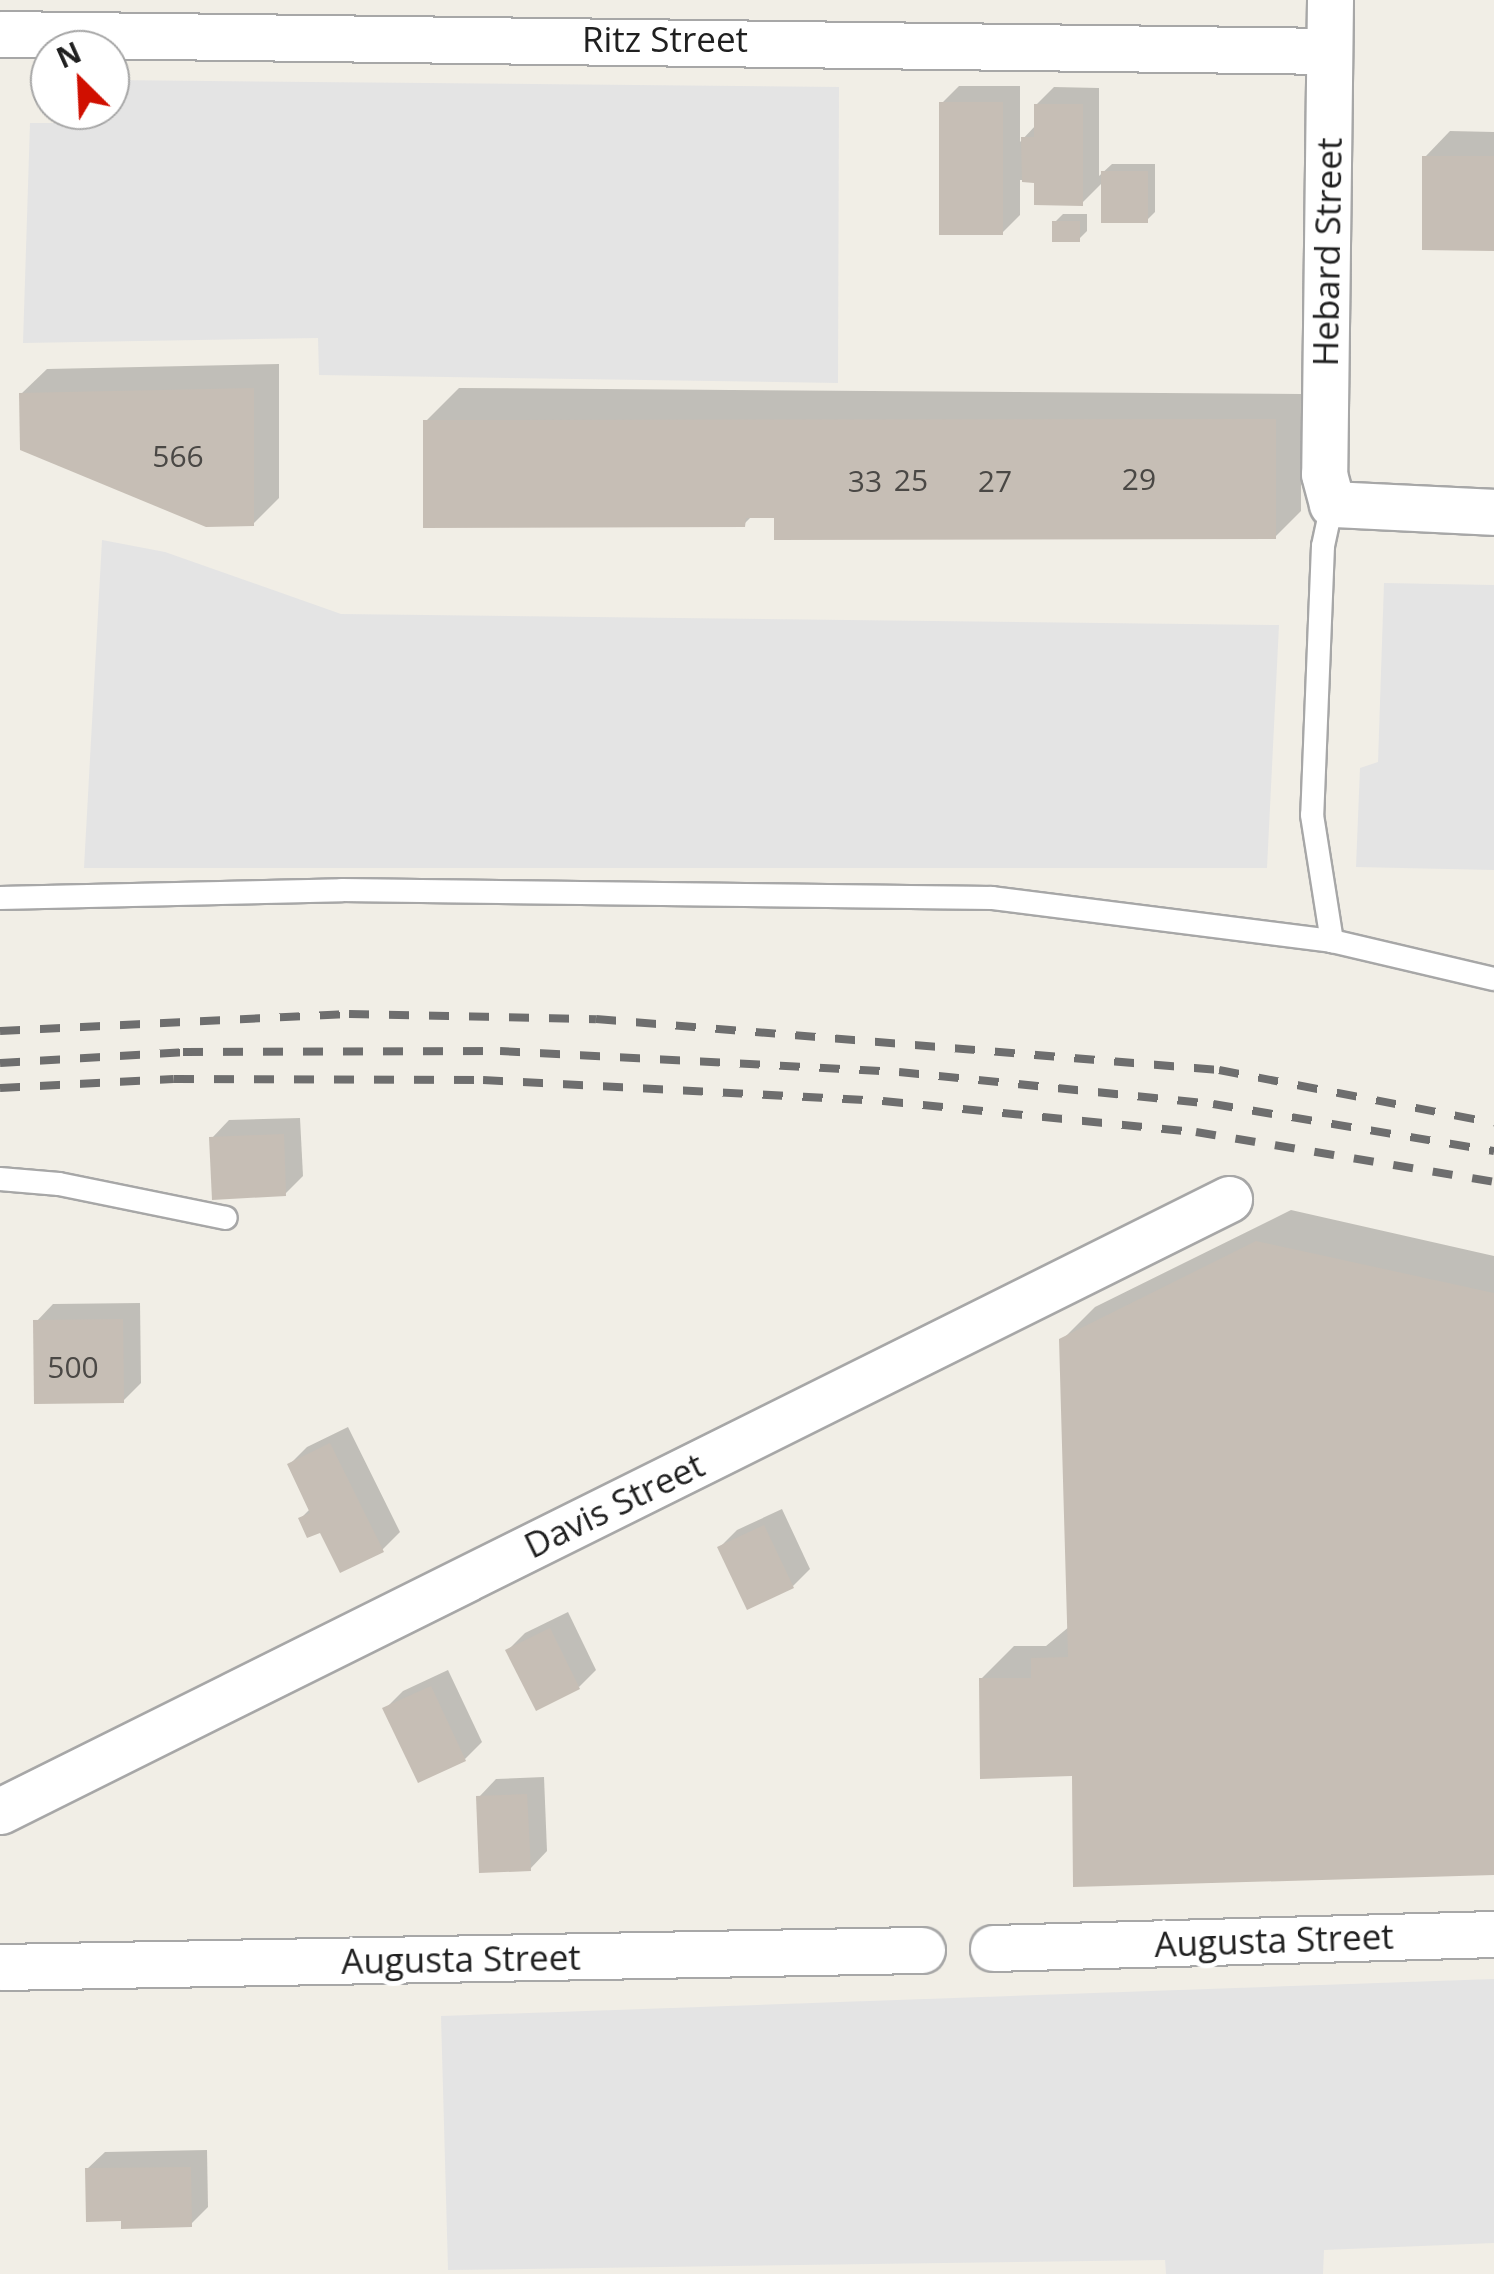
<!DOCTYPE html>
<html>
<head>
<meta charset="utf-8">
<style>
  body { margin:0 }
  #map { position:relative; width:1494px; height:2274px; overflow:hidden; background:#f1eee6; font-family:"Open Sans",sans-serif }
  div>[style] { position:absolute }
  .parking>* { inset:0; background:#e4e4e4 }
  .shadow>* { inset:0; background:#0003 }
  .building>* { inset:0; background:#c6beb5 }
  .roads { filter:drop-shadow(2px 0 #a7a7a7) drop-shadow(-2px 0 #a7a7a7) drop-shadow(0 2px #a7a7a7) drop-shadow(0 -2px #a7a7a7) }
  .lane>* { height:22px; margin:-11px; padding:0 11px; transform-origin:11px; border-radius:11px; background:#fff }
  .street>* { height:45px; margin:-22.5px; padding:0 22.5px; transform-origin:22.5px; border-radius:22.5px; background:#fff }
  .rail>* { height:8px; margin-top:-4px; transform-origin:0; background:repeating-linear-gradient(90deg,#6e6e6e 0 20px,transparent 0 40px) }
  span { translate:-50% -50%; white-space:nowrap; text-align:center; line-height:1.15; -webkit-text-stroke:10px #fff; paint-order:stroke }
  .number-label { font-size:30px; color:#4a4845 }
  .number-label span { -webkit-text-stroke-width:0 }
  .street-label { font-size:35px; color:#202020 }
  .north { position:absolute; left:30px; top:30px; width:100px; height:100px; box-sizing:border-box; background:#fff; border:2px solid #a6a6a6; border-radius:50%; rotate:336deg; font-size:28px; font-weight:700; line-height:40px; text-align:center; color:#202020 }
  .north::after { content:''; display:block; margin:auto; width:35px; height:45px; background:#d00f00; clip-path:polygon(50% 0,100% 100%,50% 72%,0 100%) }
</style>
</head>
<body>
<div id="map">
  <div class="parking">
    <div style="clip-path:polygon(110px 80px,839px 87px,838px 383px,319px 375px,318px 338px,23px 343px,30px 123px,70px 123px,72px 110px,110px 110px)"></div>
    <div style="clip-path:polygon(102px 540px,165px 552px,341px 614px,1279px 625px,1267px 868px,84px 868px)"></div>
    <div style="clip-path:polygon(1384px 583px,1494px 585px,1494px 870px,1356px 867px,1360px 768px,1378px 762px)"></div>
    <div style="clip-path:polygon(1494px 1979px,1494px 2243px,1324px 2250px,1323px 2274px,1166px 2274px,1165px 2260px,448px 2270px,441px 2016px)"></div>
  </div>
  <div class="shadow">
    <div style="clip-path:polygon(959px 86px,1020px 86px,1020px 142px,1036px 125px,1036px 105px,1054px 87px,1099px 88px,1099px 176px,1112px 164px,1155px 164px,1155px 212px,1147px 220px,1104px 181px,1082px 203px,1037px 180px,1020px 180px,1020px 215px,1002px 233px,942px 103px)"></div>
    <div style="clip-path:polygon(1450px 131px,1494px 132px,1494px 248px,1425px 157px)"></div>
    <div style="clip-path:polygon(1063px 214px,1087px 214px,1087px 231px,1079px 239px,1055px 222px)"></div>
    <div style="clip-path:polygon(279px 364px,279px 498px,253px 524px,21px 394px,47px 369px)"></div>
    <div style="clip-path:polygon(459px 388px,1301px 394px,1301px 511px,1275px 537px,776px 515px,753px 515px,744px 524px,426px 421px)"></div>
    <div style="clip-path:polygon(300px 1118px,303px 1176px,285px 1194px,212px 1138px,229px 1120px)"></div>
    <div style="clip-path:polygon(1291px 1210px,1494px 1256px,1494px 1873px,1074px 1774px,981px 1679px,1014px 1646px,1046px 1646px,1070px 1626px,1062px 1340px,1095px 1307px)"></div>
    <div style="clip-path:polygon(140px 1303px,141px 1383px,123px 1401px,36px 1322px,53px 1304px)"></div>
    <div style="clip-path:polygon(348px 1427px,400px 1532px,382px 1550px,301px 1518px,311px 1508px,290px 1464px,307px 1447px)"></div>
    <div style="clip-path:polygon(782px 1509px,810px 1569px,793px 1586px,720px 1547px,737px 1530px)"></div>
    <div style="clip-path:polygon(568px 1612px,596px 1670px,579px 1687px,508px 1650px,525px 1633px)"></div>
    <div style="clip-path:polygon(448px 1670px,482px 1742px,465px 1759px,385px 1709px,403px 1691px)"></div>
    <div style="clip-path:polygon(544px 1777px,547px 1851px,530px 1869px,479px 1797px,496px 1779px)"></div>
    <div style="clip-path:polygon(207px 2150px,208px 2207px,191px 2224px,124px 2219px,87px 2169px,105px 2152px)"></div>
  </div>
  <div class="building">
    <div style="clip-path:polygon(939px 102px,1003px 102px,1003px 235px,939px 235px)"></div>
    <div style="clip-path:polygon(1034px 104px,1083px 104px,1083px 206px,1034px 205px,1034px 183px,1022px 182px,1021px 137px,1034px 137px)"></div>
    <div style="clip-path:polygon(1422px 156px,1494px 156px,1494px 251px,1422px 250px)"></div>
    <div style="clip-path:polygon(1101px 171px,1148px 171px,1148px 223px,1101px 223px)"></div>
    <div style="clip-path:polygon(1052px 221px,1080px 221px,1080px 242px,1052px 242px)"></div>
    <div style="clip-path:polygon(254px 388px,254px 526px,206px 527px,20px 450px,19px 393px)"></div>
    <div style="clip-path:polygon(1276px 419px,1276px 539px,774px 540px,774px 518px,746px 518px,745px 527px,423px 528px,423px 420px)"></div>
    <div style="clip-path:polygon(284px 1134px,286px 1196px,212px 1200px,209px 1137px)"></div>
    <div style="clip-path:polygon(1256px 1241px,1494px 1293px,1494px 1875px,1073px 1887px,1072px 1776px,980px 1779px,979px 1678px,1031px 1678px,1031px 1658px,1068px 1657px,1059px 1339px)"></div>
    <div style="clip-path:polygon(123px 1319px,124px 1403px,34px 1404px,33px 1320px)"></div>
    <div style="clip-path:polygon(330px 1443px,384px 1552px,340px 1573px,320px 1533px,307px 1538px,298px 1518px,310px 1513px,287px 1464px)"></div>
    <div style="clip-path:polygon(764px 1525px,794px 1588px,747px 1610px,717px 1547px)"></div>
    <div style="clip-path:polygon(550px 1628px,580px 1689px,536px 1711px,505px 1650px)"></div>
    <div style="clip-path:polygon(431px 1686px,466px 1761px,418px 1783px,382px 1708px)"></div>
    <div style="clip-path:polygon(527px 1794px,531px 1871px,479px 1873px,476px 1796px)"></div>
    <div style="clip-path:polygon(191px 2167px,192px 2227px,121px 2229px,121px 2221px,86px 2222px,85px 2168px)"></div>
  </div>
  <div class="roads">
    <div class="lane">
      <div style="left:1332px;top:504px;width:43px;rotate:102.1deg"></div>
      <div style="left:1323px;top:546px;width:269px;rotate:92.3deg"></div>
      <div style="left:1312px;top:815px;width:128px;rotate:81deg"></div>
      <div style="left:0;top:898px;width:342px;rotate:-1.3deg"></div>
      <div style="left:342px;top:890px;width:650px;rotate:0.71deg"></div>
      <div style="left:992px;top:898px;width:343px;rotate:7.2deg"></div>
      <div style="left:1332px;top:941px;width:166px;rotate:13.2deg"></div>
      <div style="left:0;top:1179px;width:59px;rotate:4.8deg"></div>
      <div style="left:59px;top:1184px;width:170px;rotate:11.5deg"></div>
    </div>
    <div class="street">
      <div style="left:1330px;top:0;width:474px;rotate:90.7deg"></div>
      <div style="left:1324px;top:474px;width:31px;rotate:75deg"></div>
      <div style="left:1332px;top:504px;width:162px;rotate:2.8deg"></div>
      <div style="left:0;top:34px;width:1329px;rotate:0.73deg"></div>
      <div style="left:0;top:1811px;width:1373px;rotate:-26.47deg"></div>
      <div style="left:993px;top:1948px;width:501px;rotate:-1.6deg"></div>
      <div style="left:0;top:1967px;width:922px;rotate:-1.06deg"></div>
    </div>
  </div>
  <div class="rail">
    <div style="left:0;top:1031px;width:349px;rotate:-2.8deg"></div>
    <div style="left:349px;top:1014px;width:247px;rotate:1.2deg"></div>
    <div style="left:596px;top:1019px;width:625px;rotate:4.68deg"></div>
    <div style="left:1219px;top:1070px;width:280px;rotate:10.9deg"></div>
    <div style="left:0;top:1063px;width:183px;rotate:-3.4deg"></div>
    <div style="left:183px;top:1052px;width:317px;rotate:-0.2deg"></div>
    <div style="left:500px;top:1051px;width:400px;rotate:3deg"></div>
    <div style="left:899px;top:1072px;width:316px;rotate:5.8deg"></div>
    <div style="left:1213px;top:1104px;width:285px;rotate:9.5deg"></div>
    <div style="left:0;top:1088px;width:174px;rotate:-3deg"></div>
    <div style="left:174px;top:1079px;width:309px;rotate:0.2deg"></div>
    <div style="left:483px;top:1080px;width:401px;rotate:3deg"></div>
    <div style="left:883px;top:1101px;width:315px;rotate:5.7deg"></div>
    <div style="left:1196px;top:1132px;width:302px;rotate:9.5deg"></div>
  </div>
  <div class="number-label">
    <span style="left:178px;top:456px">566</span>
    <span style="left:1139px;top:479px">29</span>
    <span style="left:911px;top:480px">25</span>
    <span style="left:865px;top:481px">33</span>
    <span style="left:995px;top:481px">27</span>
    <span style="left:73px;top:1367px">500</span>
  </div>
  <div class="street-label">
    <span style="left:665px;top:39px">Ritz Street</span>
    <span style="left:1327px;top:252px;rotate:-89deg">Hebard Street</span>
    <span style="left:614px;top:1505px;rotate:-26deg">Davis Street</span>
    <span style="left:1274px;top:1940px;rotate:-2deg">Augusta Street</span>
    <span style="left:461px;top:1959px;rotate:-1deg">Augusta Street</span>
  </div>
  <div class="north">N</div>
</div>
</body>
</html>
